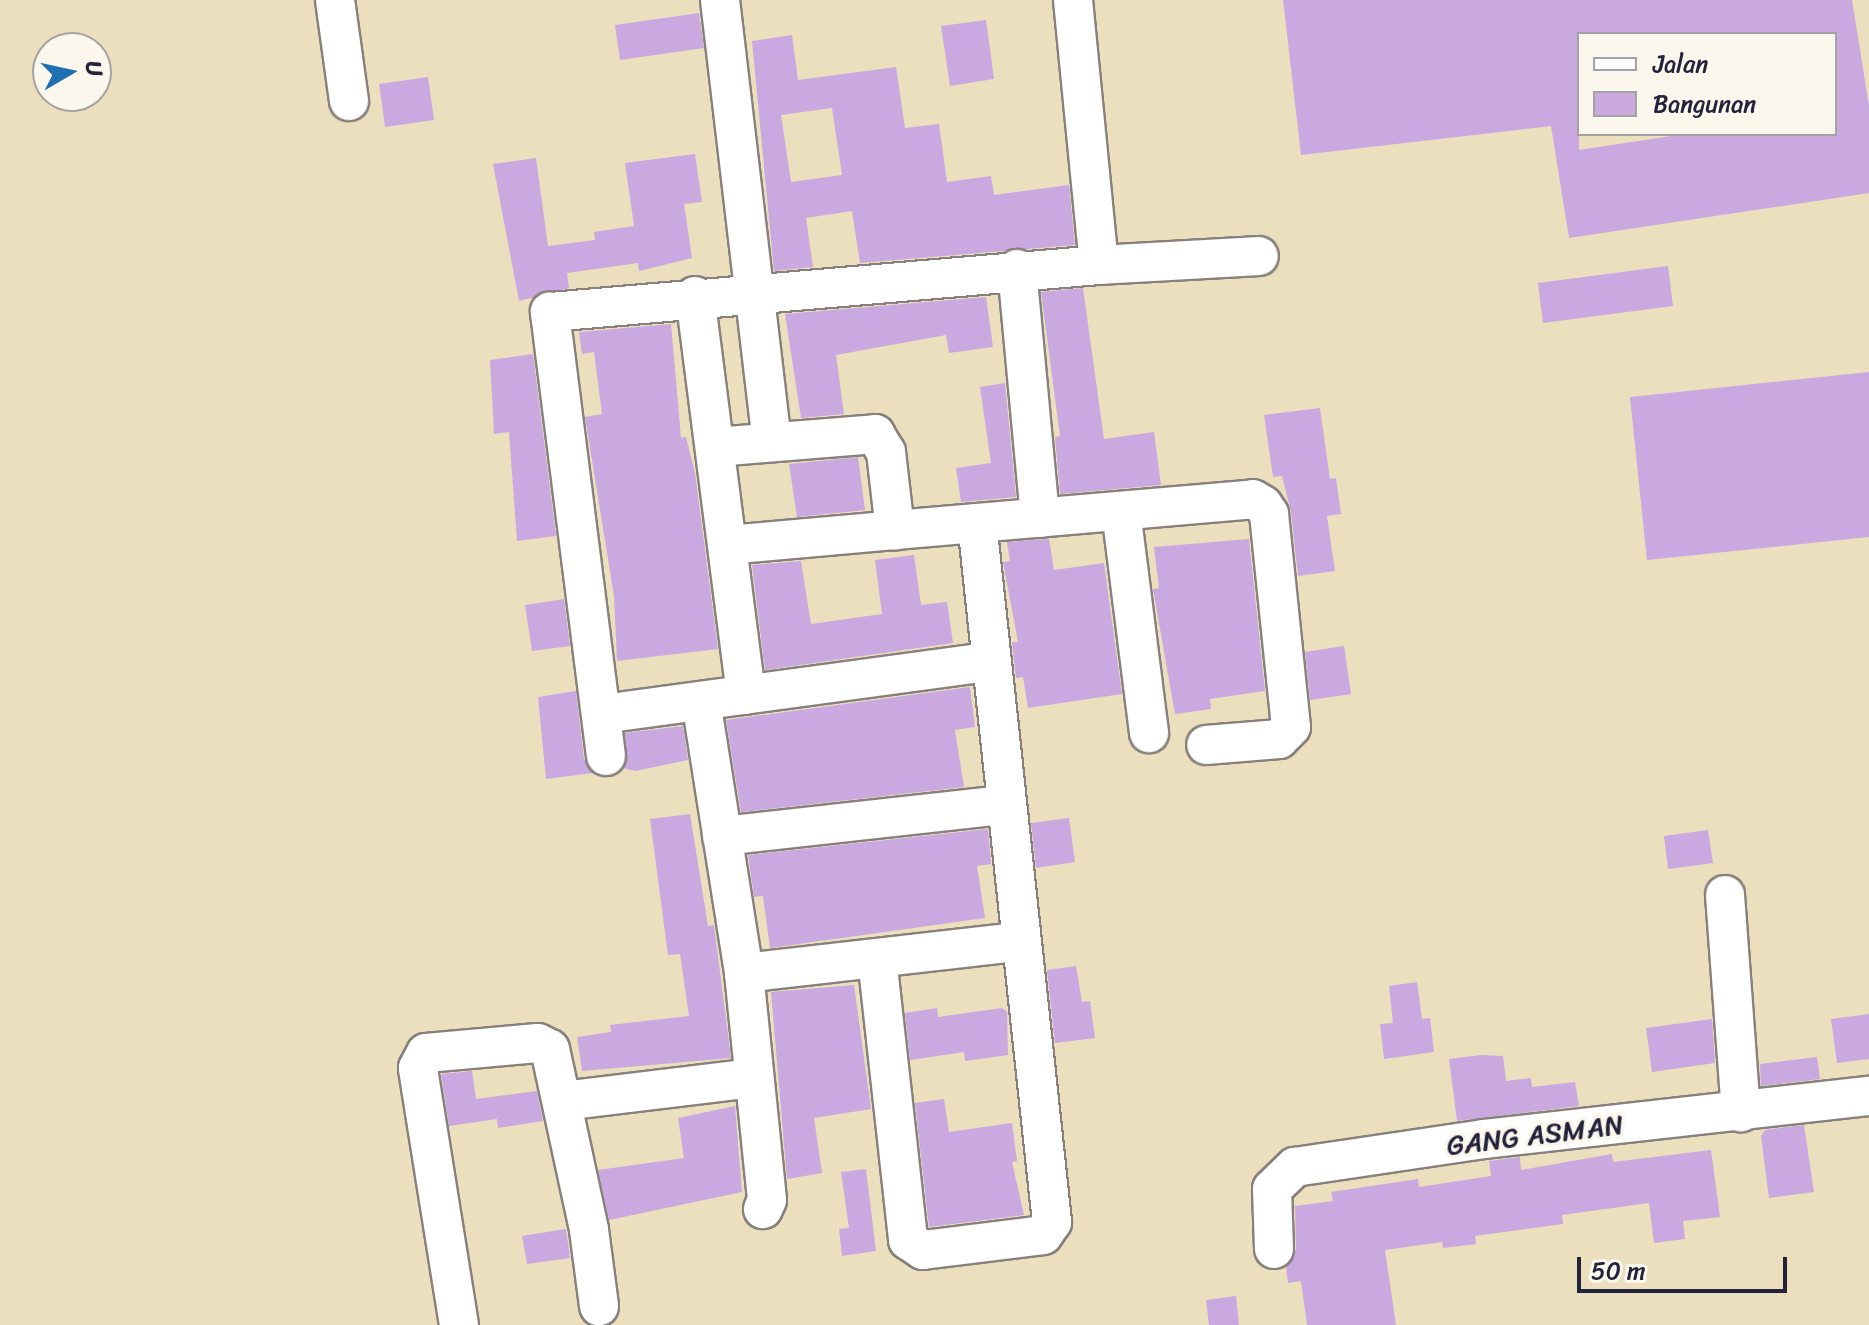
<!DOCTYPE html>
<html>
<head>
<meta charset="utf-8">
<style>
  body { margin:0 }
  #map { position:relative; width:1869px; height:1325px; overflow:hidden; background:#ecdfbe; font-family:Sriracha,sans-serif }
  div>[style] { position:absolute }
  .building>* { inset:0; background:#caa8e0 }
  .roads { filter:drop-shadow(2px 0 #87807c) drop-shadow(-2px 0 #87807c) drop-shadow(0 2px #87807c) drop-shadow(0 -2px #87807c) }
  .minor>* { height:38px; margin:-19px; padding:0 19px; transform-origin:19px; border-radius:19px; background:#fff }
  span { translate:-50% -50%; white-space:nowrap; text-align:center; line-height:1.15; -webkit-text-stroke:7px #fbf7ec; paint-order:stroke }
  .street-label { font-size:28px; color:#22223b }
  .legend { position:absolute; left:1577px; top:32px; width:260px; height:104px; box-sizing:border-box; background:#fbf7ec; border:2px solid #a4a2a5; margin:0; padding:10px 14px; list-style:none; font-size:24px; color:#22223b }
  .legend li { display:flex; align-items:center; gap:16px; height:40px }
  .legend b { width:40px; border:2px solid #a4a2a5 }
  .north { position:absolute; left:32px; top:32px; width:80px; height:80px; box-sizing:border-box; background:#fbf7ec; border:2px solid #a4a2a5; border-radius:50%; rotate:81deg; font-size:22px; font-weight:700; line-height:32px; text-align:center; color:#22223b }
  .north::after { content:''; display:block; margin:auto; width:28px; height:36px; background:#1f6fb2; clip-path:polygon(50% 0,100% 100%,50% 72%,0 100%) }
  .scale { position:absolute; left:1577px; top:1257px; width:210px; height:36px; box-sizing:border-box; border:4px solid #22223b; border-top:0; padding-left:10px; font-size:24px; line-height:28px; white-space:nowrap; color:#22223b; -webkit-text-stroke:6px #fbf7ec; paint-order:stroke }
</style>
</head>
<body>
<div id="map">
  <div class="building">
    <div style="clip-path:polygon(evenodd,1283px 0,1852px 0,1869px 106px,1869px 193px,1569px 238px,1551px 126px,1301px 155px,1283px 0,1579px 34px,1835px 34px,1835px 134px,1685px 134px,1579px 150px,1579px 34px)"></div>
    <div style="clip-path:polygon(699px 13px,704px 48px,620px 60px,615px 25px)"></div>
    <div style="clip-path:polygon(986px 20px,994px 79px,950px 86px,941px 26px)"></div>
    <div style="clip-path:polygon(evenodd,792px 35px,798px 80px,896px 67px,905px 128px,939px 124px,947px 182px,991px 176px,994px 195px,1069px 185px,1075px 245px,860px 263px,852px 211px,806px 218px,813px 267px,774px 271px,752px 41px,792px 35px,832px 108px,842px 175px,791px 182px,781px 115px,832px 108px)"></div>
    <div style="clip-path:polygon(428px 77px,434px 120px,385px 127px,379px 84px)"></div>
    <div style="clip-path:polygon(695px 154px,702px 202px,684px 204px,692px 258px,639px 271px,638px 263px,567px 273px,569px 288px,519px 301px,493px 164px,536px 158px,548px 246px,595px 240px,594px 232px,634px 226px,625px 163px)"></div>
    <div style="clip-path:polygon(1668px 266px,1673px 306px,1543px 323px,1538px 283px)"></div>
    <div style="clip-path:polygon(1083px 288px,1104px 439px,1154px 432px,1161px 485px,1060px 494px,1055px 437px,1060px 436px,1041px 292px)"></div>
    <div style="clip-path:polygon(986px 297px,993px 347px,949px 353px,946px 335px,836px 355px,844px 414px,801px 418px,785px 314px)"></div>
    <div style="clip-path:polygon(671px 324px,681px 438px,686px 437px,695px 473px,718px 649px,617px 661px,614px 596px,585px 417px,602px 414px,594px 352px,582px 354px,579px 332px)"></div>
    <div style="clip-path:polygon(533px 354px,556px 536px,517px 541px,509px 432px,494px 434px,490px 360px)"></div>
    <div style="clip-path:polygon(1869px 372px,1869px 537px,1647px 560px,1630px 397px)"></div>
    <div style="clip-path:polygon(1005px 383px,1016px 497px,961px 502px,956px 468px,991px 463px,980px 387px)"></div>
    <div style="clip-path:polygon(1320px 408px,1330px 479px,1336px 478px,1341px 514px,1327px 516px,1335px 571px,1298px 576px,1291px 512px,1282px 476px,1273px 477px,1264px 415px)"></div>
    <div style="clip-path:polygon(858px 457px,865px 510px,797px 517px,789px 464px)"></div>
    <div style="clip-path:polygon(1049px 539px,1054px 570px,1104px 563px,1122px 694px,1028px 708px,1023px 677px,1016px 678px,1012px 642px,1018px 642px,1003px 562px,1010px 561px,1007px 542px)"></div>
    <div style="clip-path:polygon(1249px 539px,1265px 691px,1210px 699px,1211px 709px,1175px 714px,1153px 589px,1159px 588px,1154px 547px)"></div>
    <div style="clip-path:polygon(914px 555px,921px 605px,947px 602px,953px 643px,765px 670px,752px 565px,801px 561px,811px 624px,882px 614px,875px 560px)"></div>
    <div style="clip-path:polygon(564px 599px,570px 646px,532px 651px,525px 605px)"></div>
    <div style="clip-path:polygon(1344px 646px,1351px 694px,1310px 700px,1305px 652px)"></div>
    <div style="clip-path:polygon(970px 687px,975px 727px,955px 730px,964px 787px,741px 812px,726px 720px)"></div>
    <div style="clip-path:polygon(576px 691px,584px 759px,593px 773px,546px 779px,538px 697px)"></div>
    <div style="clip-path:polygon(683px 726px,688px 760px,635px 771px,623px 768px,625px 733px)"></div>
    <div style="clip-path:polygon(690px 814px,708px 926px,714px 925px,731px 1058px,582px 1071px,577px 1037px,611px 1032px,610px 1025px,689px 1016px,680px 954px,668px 955px,650px 819px)"></div>
    <div style="clip-path:polygon(1069px 818px,1075px 862px,1036px 868px,1031px 823px)"></div>
    <div style="clip-path:polygon(988px 829px,991px 864px,977px 866px,985px 918px,770px 948px,763px 896px,754px 897px,748px 855px)"></div>
    <div style="clip-path:polygon(1708px 830px,1713px 863px,1668px 869px,1664px 836px)"></div>
    <div style="clip-path:polygon(1076px 966px,1082px 1002px,1090px 1001px,1095px 1038px,1055px 1043px,1047px 970px)"></div>
    <div style="clip-path:polygon(1417px 982px,1422px 1019px,1430px 1018px,1434px 1052px,1384px 1059px,1380px 1024px,1393px 1023px,1389px 986px)"></div>
    <div style="clip-path:polygon(854px 985px,871px 1109px,814px 1118px,822px 1173px,787px 1179px,771px 992px)"></div>
    <div style="clip-path:polygon(937px 1008px,938px 1017px,1002px 1008px,1007px 1012px,1008px 1055px,965px 1061px,964px 1052px,910px 1060px,905px 1013px)"></div>
    <div style="clip-path:polygon(1869px 1014px,1869px 1059px,1837px 1063px,1831px 1019px)"></div>
    <div style="clip-path:polygon(1712px 1019px,1715px 1063px,1652px 1072px,1646px 1028px)"></div>
    <div style="clip-path:polygon(1481px 1055px,1503px 1056px,1506px 1081px,1531px 1078px,1532px 1087px,1575px 1082px,1579px 1106px,1457px 1121px,1449px 1059px)"></div>
    <div style="clip-path:polygon(1817px 1057px,1820px 1079px,1761px 1086px,1760px 1064px)"></div>
    <div style="clip-path:polygon(472px 1071px,476px 1099px,537px 1091px,543px 1121px,498px 1128px,497px 1119px,449px 1126px,441px 1074px)"></div>
    <div style="clip-path:polygon(944px 1099px,949px 1132px,1012px 1123px,1017px 1161px,1012px 1162px,1024px 1215px,929px 1227px,915px 1103px)"></div>
    <div style="clip-path:polygon(735px 1106px,742px 1192px,609px 1220px,598px 1170px,684px 1158px,678px 1118px)"></div>
    <div style="clip-path:polygon(1804px 1125px,1814px 1192px,1769px 1198px,1761px 1136px,1765px 1130px)"></div>
    <div style="clip-path:polygon(1711px 1150px,1720px 1217px,1683px 1221px,1685px 1239px,1654px 1243px,1649px 1203px,1562px 1215px,1563px 1224px,1475px 1236px,1476px 1244px,1443px 1248px,1442px 1242px,1385px 1250px,1396px 1325px,1307px 1325px,1301px 1281px,1288px 1283px,1286px 1267px,1296px 1249px,1295px 1206px,1333px 1201px,1331px 1192px,1418px 1179px,1419px 1187px,1491px 1176px,1489px 1161px,1520px 1157px,1521px 1170px,1612px 1154px,1613px 1162px)"></div>
    <div style="clip-path:polygon(866px 1169px,876px 1251px,842px 1256px,839px 1229px,849px 1228px,841px 1172px)"></div>
    <div style="clip-path:polygon(566px 1229px,570px 1258px,527px 1264px,522px 1236px)"></div>
    <div style="clip-path:polygon(1236px 1296px,1239px 1325px,1209px 1325px,1206px 1300px)"></div>
  </div>
  <div class="roads">
    <div class="minor">
      <div style="left:335px;top:0;width:102px;rotate:82.1deg"></div>
      <div style="left:720px;top:0;width:444px;rotate:83.3deg"></div>
      <div style="left:1073px;top:0;width:266px;rotate:84.4deg"></div>
      <div style="left:1099px;top:265px;width:160px;rotate:-3.2deg"></div>
      <div style="left:1017px;top:269px;width:250px;rotate:84.7deg"></div>
      <div style="left:695px;top:296px;width:402px;rotate:82.7deg"></div>
      <div style="left:715px;top:447px;width:161px;rotate:-4.6deg"></div>
      <div style="left:875px;top:434px;width:21px;rotate:59deg"></div>
      <div style="left:886px;top:452px;width:79px;rotate:83.4deg"></div>
      <div style="left:895px;top:530px;width:359px;rotate:-4.9deg"></div>
      <div style="left:1253px;top:499px;width:12px;rotate:31deg"></div>
      <div style="left:1263px;top:505px;width:11px;rotate:56deg"></div>
      <div style="left:1269px;top:514px;width:214px;rotate:84.1deg"></div>
      <div style="left:1291px;top:727px;width:17px;rotate:135deg"></div>
      <div style="left:1279px;top:739px;width:73px;rotate:175.3deg"></div>
      <div style="left:1121px;top:511px;width:224px;rotate:82.8deg"></div>
      <div style="left:728px;top:545px;width:168px;rotate:-5.1deg"></div>
      <div style="left:701px;top:701px;width:275px;rotate:81deg"></div>
      <div style="left:744px;top:973px;width:228px;rotate:84.2deg"></div>
      <div style="left:767px;top:1200px;width:10px;rotate:114deg"></div>
      <div style="left:603px;top:714px;width:390px;rotate:-7.7deg"></div>
      <div style="left:606px;top:756px;width:448px;rotate:-97.2deg"></div>
      <div style="left:550px;top:312px;width:551px;rotate:-4.89deg"></div>
      <div style="left:722px;top:836px;width:285px;rotate:-6.3deg"></div>
      <div style="left:1725px;top:895px;width:218px;rotate:85.8deg"></div>
      <div style="left:877px;top:958px;width:284px;rotate:83.7deg"></div>
      <div style="left:908px;top:1240px;width:18px;rotate:34deg"></div>
      <div style="left:923px;top:1250px;width:121px;rotate:-7.1deg"></div>
      <div style="left:1043px;top:1235px;width:16px;rotate:-55deg"></div>
      <div style="left:1052px;top:1222px;width:703px;rotate:-96.12deg"></div>
      <div style="left:744px;top:973px;width:276px;rotate:-6.5deg"></div>
      <div style="left:562px;top:1101px;width:191px;rotate:-6.9deg"></div>
      <div style="left:1274px;top:1249px;width:60px;rotate:-91.9deg"></div>
      <div style="left:1272px;top:1189px;width:32px;rotate:-44deg"></div>
      <div style="left:1295px;top:1167px;width:191px;rotate:-8.4deg"></div>
      <div style="left:1484px;top:1139px;width:387px;rotate:-6.4deg"></div>
      <div style="left:459px;top:1325px;width:260px;rotate:-99.1deg"></div>
      <div style="left:418px;top:1068px;width:17px;rotate:-62deg"></div>
      <div style="left:426px;top:1053px;width:112px;rotate:-5.1deg"></div>
      <div style="left:538px;top:1043px;width:13px;rotate:27deg"></div>
      <div style="left:550px;top:1049px;width:185px;rotate:77.8deg"></div>
      <div style="left:589px;top:1230px;width:77px;rotate:82.5deg"></div>
    </div>
  </div>
  <div class="street-label">
    <span style="left:1535px;top:1135px;rotate:-7deg">GANG ASMAN</span>
  </div>
  <ul class="legend">
  <li><b style="height:10px;background:#fff"></b>Jalan</li>
  <li><b style="height:22px;background:#caa8e0"></b>Bangunan</li>
  </ul>
  <div class="north">U</div>
  <div class="scale">50 m</div>
</div>
</body>
</html>
